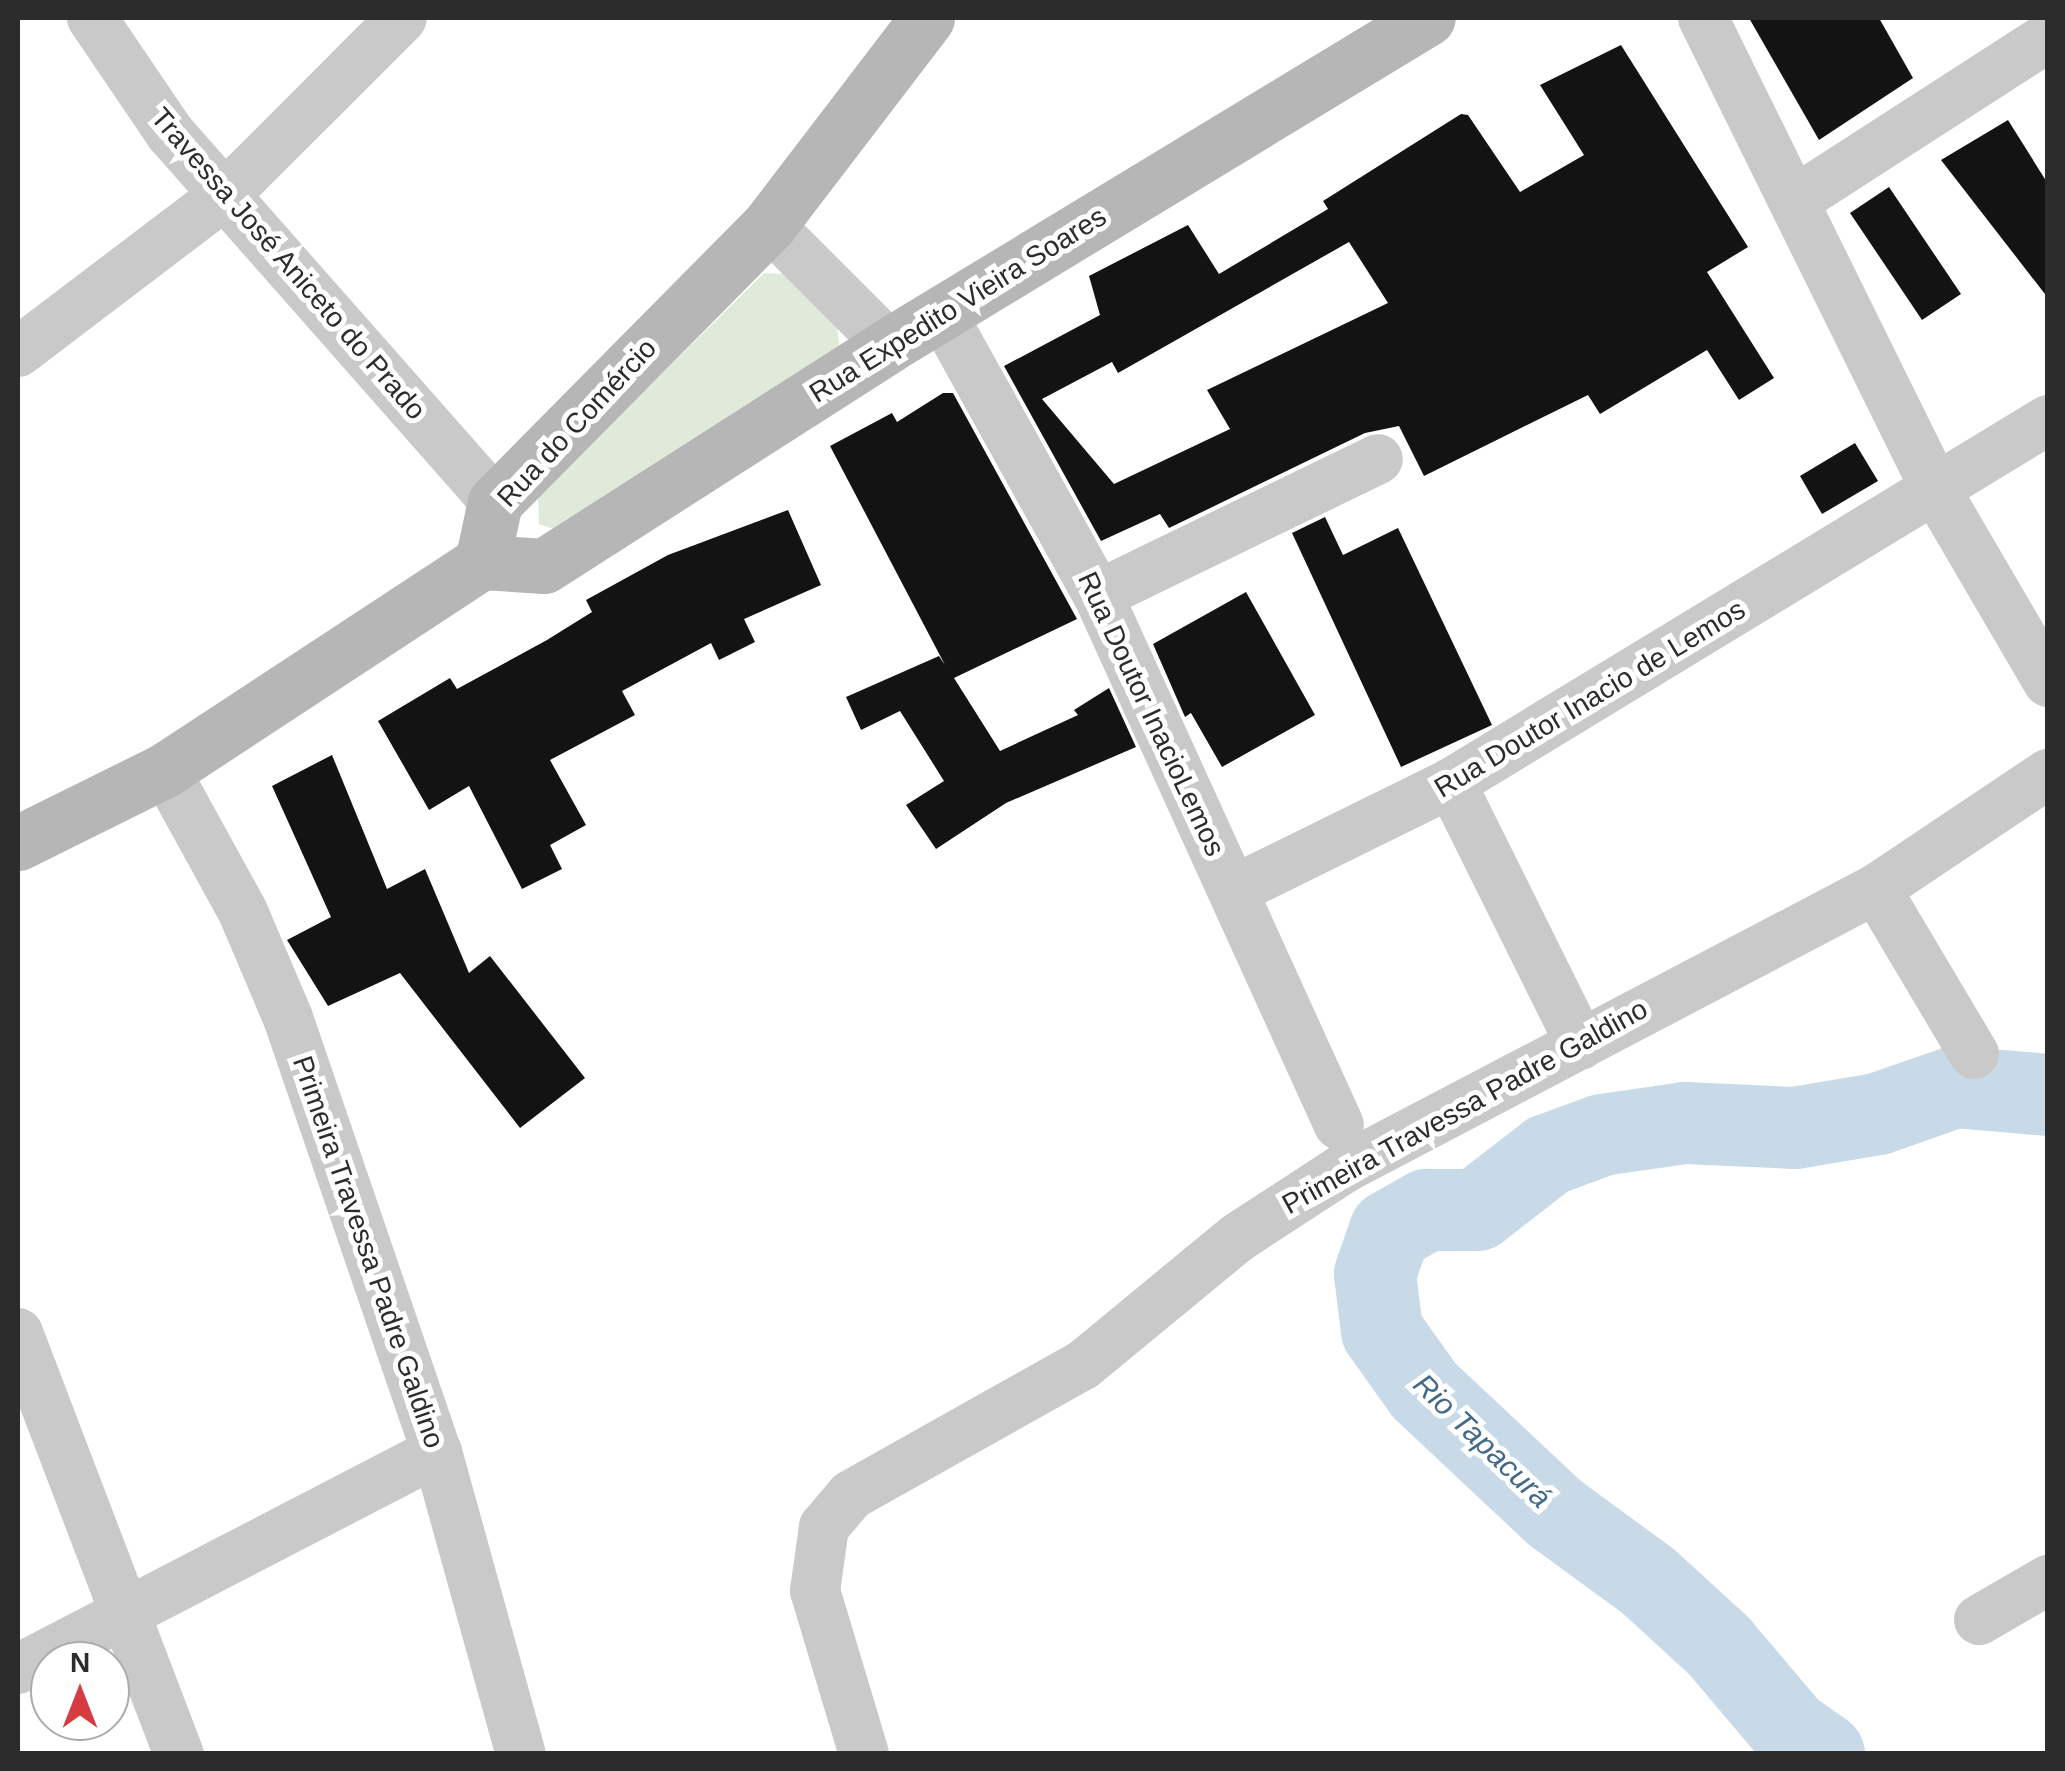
<!DOCTYPE html>
<html>
<head>
<meta charset="utf-8">
<style>
  body { margin:0 }
  #map { position:relative; width:2065px; height:1771px; overflow:hidden; background:#fff; font-family:Helvetica,sans-serif }
  div>[style] { position:absolute }
  .green>* { inset:0; background:#e1e9da }
  .river>* { height:82px; margin:-41px; padding:0 41px; transform-origin:41px; border-radius:41px; background:#c8dae7 }
  .building>* { inset:0; background:#131313 }
  .minor>* { height:50px; margin:-25px; padding:0 25px; transform-origin:25px; border-radius:25px; background:#c9c9c9 }
  .secondary>* { height:55px; margin:-27.5px; padding:0 27.5px; transform-origin:27.5px; border-radius:27.5px; background:#b6b6b6 }
  span { translate:-50% -50%; white-space:nowrap; text-align:center; line-height:1.15; -webkit-text-stroke:10px #fff; paint-order:stroke }
  .street-label { font-size:28px; color:#2c2c2c }
  .water-label { font-size:30px; color:#426986; font-style:italic }
  .frame { position:absolute; inset:0; border:20px solid #2c2c2c; pointer-events:none }
  .north { position:absolute; left:30px; top:1641px; width:100px; height:100px; box-sizing:border-box; background:#fff; border:2px solid #ababab; border-radius:50%; rotate:0deg; font-size:28px; font-weight:700; line-height:40px; text-align:center; color:#2c2c2c }
  .north::after { content:''; display:block; margin:auto; width:35px; height:45px; background:#d53b41; clip-path:polygon(50% 0,100% 100%,50% 72%,0 100%) }
</style>
</head>
<body>
<div id="map">
  <div class="green">
    <div style="clip-path:polygon(764px 273px,786px 274px,837px 325px,840px 351px,554px 529px,539px 524px,538px 496px)"></div>
  </div>
  <div class="river">
    <div style="left:1824px;top:1754px;width:42px;rotate:-144.8deg"></div>
    <div style="left:1790px;top:1730px;width:110px;rotate:-130.2deg"></div>
    <div style="left:1719px;top:1646px;width:96px;rotate:-137.5deg"></div>
    <div style="left:1648px;top:1581px;width:115px;rotate:-143.8deg"></div>
    <div style="left:1555px;top:1513px;width:180px;rotate:-136.8deg"></div>
    <div style="left:1424px;top:1390px;width:72px;rotate:-125.4deg"></div>
    <div style="left:1382px;top:1331px;width:57px;rotate:-97deg"></div>
    <div style="left:1375px;top:1274px;width:46px;rotate:-70.8deg"></div>
    <div style="left:1390px;top:1231px;width:43px;rotate:-29.6deg"></div>
    <div style="left:1427px;top:1210px;width:50px"></div>
    <div style="left:1477px;top:1210px;width:90px;rotate:-37.8deg"></div>
    <div style="left:1548px;top:1155px;width:58px;rotate:-20.3deg"></div>
    <div style="left:1602px;top:1135px;width:84px;rotate:-8.2deg"></div>
    <div style="left:1685px;top:1123px;width:110px;rotate:2.6deg"></div>
    <div style="left:1795px;top:1128px;width:84px;rotate:-9.6deg"></div>
    <div style="left:1878px;top:1114px;width:82px;rotate:-19.3deg"></div>
    <div style="left:1955px;top:1087px;width:93px;rotate:4.9deg"></div>
  </div>
  <div class="building">
    <div style="clip-path:polygon(1749px 18px,1879px 18px,1913px 78px,1819px 140px)"></div>
    <div style="clip-path:polygon(evenodd,1621px 45px,1748px 247px,1707px 272px,1774px 378px,1739px 400px,1707px 350px,1600px 414px,1588px 395px,1424px 476px,1399px 426px,1365px 433px,1169px 528px,1160px 514px,1101px 541px,1004px 366px,1100px 315px,1089px 276px,1188px 225px,1219px 274px,1328px 209px,1323px 201px,1461px 114px,1468px 115px,1520px 192px,1584px 155px,1540px 85px,1621px 45px,1349px 242px,1388px 303px,1207px 390px,1230px 429px,1114px 484px,1042px 399px,1112px 362px,1118px 373px,1349px 242px)"></div>
    <div style="clip-path:polygon(2008px 120px,2048px 184px,2048px 298px,1941px 160px)"></div>
    <div style="clip-path:polygon(1889px 187px,1961px 294px,1922px 320px,1850px 213px)"></div>
    <div style="clip-path:polygon(943px 393px,953px 393px,1077px 619px,954px 678px,1000px 751px,1078px 715px,1074px 710px,1109px 688px,1136px 747px,1006px 803px,936px 849px,906px 805px,944px 781px,900px 711px,861px 730px,846px 697px,939px 656px,945px 665px,830px 446px,892px 413px,897px 422px)"></div>
    <div style="clip-path:polygon(1855px 443px,1878px 481px,1822px 514px,1800px 476px)"></div>
    <div style="clip-path:polygon(788px 510px,821px 585px,744px 619px,755px 642px,719px 660px,711px 643px,622px 691px,635px 715px,550px 760px,586px 825px,550px 845px,562px 869px,522px 889px,469px 786px,429px 810px,378px 721px,450px 678px,457px 689px,547px 640px,592px 612px,586px 600px,668px 555px)"></div>
    <div style="clip-path:polygon(1325px 517px,1343px 555px,1398px 528px,1492px 725px,1401px 767px,1292px 533px)"></div>
    <div style="clip-path:polygon(1246px 592px,1315px 715px,1222px 767px,1191px 713px,1185px 717px,1153px 644px)"></div>
    <div style="clip-path:polygon(332px 755px,387px 889px,425px 869px,469px 973px,490px 956px,585px 1078px,520px 1128px,400px 973px,328px 1006px,287px 940px,331px 917px,272px 786px)"></div>
  </div>
  <div class="minor">
    <div style="left:92px;top:18px;width:139px;rotate:55.9deg"></div>
    <div style="left:170px;top:133px;width:492px;rotate:48.6deg"></div>
    <div style="left:1703px;top:18px;width:529px;rotate:63.73deg"></div>
    <div style="left:1937px;top:492px;width:220px;rotate:59.7deg"></div>
    <div style="left:1794px;top:201px;width:302px;rotate:-32.8deg"></div>
    <div style="left:769px;top:225px;width:170px;rotate:45deg"></div>
    <div style="left:942px;top:314px;width:321px;rotate:61deg"></div>
    <div style="left:1098px;top:595px;width:582px;rotate:65.55deg"></div>
    <div style="left:18px;top:352px;width:260px;rotate:-37.2deg"></div>
    <div style="left:225px;top:195px;width:250px;rotate:-45deg"></div>
    <div style="left:1098px;top:595px;width:311px;rotate:-25.9deg"></div>
    <div style="left:165px;top:770px;width:162px;rotate:61.2deg"></div>
    <div style="left:243px;top:912px;width:115px;rotate:67deg"></div>
    <div style="left:288px;top:1018px;width:459px;rotate:71.1deg"></div>
    <div style="left:437px;top:1452px;width:313px;rotate:74.5deg"></div>
    <div style="left:1451px;top:783px;width:292px;rotate:63.6deg"></div>
    <div style="left:1876px;top:889px;width:192px;rotate:59.3deg"></div>
    <div style="left:1234px;top:890px;width:242px;rotate:-26.2deg"></div>
    <div style="left:1451px;top:783px;width:699px;rotate:-31.3deg"></div>
    <div style="left:18px;top:1333px;width:451px;rotate:69.1deg"></div>
    <div style="left:1979px;top:1620px;width:80px;rotate:-30.1deg"></div>
    <div style="left:18px;top:1669px;width:472px;rotate:-27.4deg"></div>
    <div style="left:864px;top:1754px;width:170px;rotate:-106.7deg"></div>
    <div style="left:815px;top:1591px;width:65px;rotate:-82deg"></div>
    <div style="left:824px;top:1527px;width:42px;rotate:-49.8deg"></div>
    <div style="left:851px;top:1495px;width:266px;rotate:-29.3deg"></div>
    <div style="left:1083px;top:1365px;width:200px;rotate:-39.5deg"></div>
    <div style="left:1237px;top:1238px;width:130px;rotate:-33.1deg"></div>
    <div style="left:1346px;top:1167px;width:598px;rotate:-27.68deg"></div>
    <div style="left:1876px;top:889px;width:207px;rotate:-33.8deg"></div>
  </div>
  <div class="secondary">
    <div style="left:482px;top:562px;width:62px;rotate:3.7deg"></div>
    <div style="left:544px;top:566px;width:410px;rotate:-32.6deg"></div>
    <div style="left:889px;top:345px;width:630px;rotate:-31.24deg"></div>
    <div style="left:18px;top:843px;width:164px;rotate:-26.4deg"></div>
    <div style="left:165px;top:770px;width:379px;rotate:-33.3deg"></div>
    <div style="left:482px;top:562px;width:61px;rotate:-77.8deg"></div>
    <div style="left:495px;top:502px;width:390px;rotate:-45.3deg"></div>
    <div style="left:769px;top:225px;width:260px;rotate:-52.6deg"></div>
  </div>
  <div class="street-label">
    <span style="left:288px;top:264px;rotate:49deg">Travessa José Aniceto do Prado</span>
    <span style="left:958px;top:305px;rotate:-32deg">Rua Expedito Vieira Soares</span>
    <span style="left:577px;top:423px;rotate:-47deg">Rua do Comércio</span>
    <span style="left:1590px;top:699px;rotate:-31deg">Rua Doutor Inacio de Lemos</span>
    <span style="left:1151px;top:714px;rotate:65deg">Rua Doutor InacioLemos</span>
    <span style="left:1465px;top:1107px;rotate:-29deg">Primeira Travessa Padre Galdino</span>
    <span style="left:368px;top:1252px;rotate:71deg">Primeira Travessa Padre Galdino</span>
  </div>
  <div class="water-label">
    <span style="left:1482px;top:1441px;rotate:44deg">Rio Tapacurá</span>
  </div>
  <div class="frame"></div>
  <div class="north">N</div>
</div>
</body>
</html>
